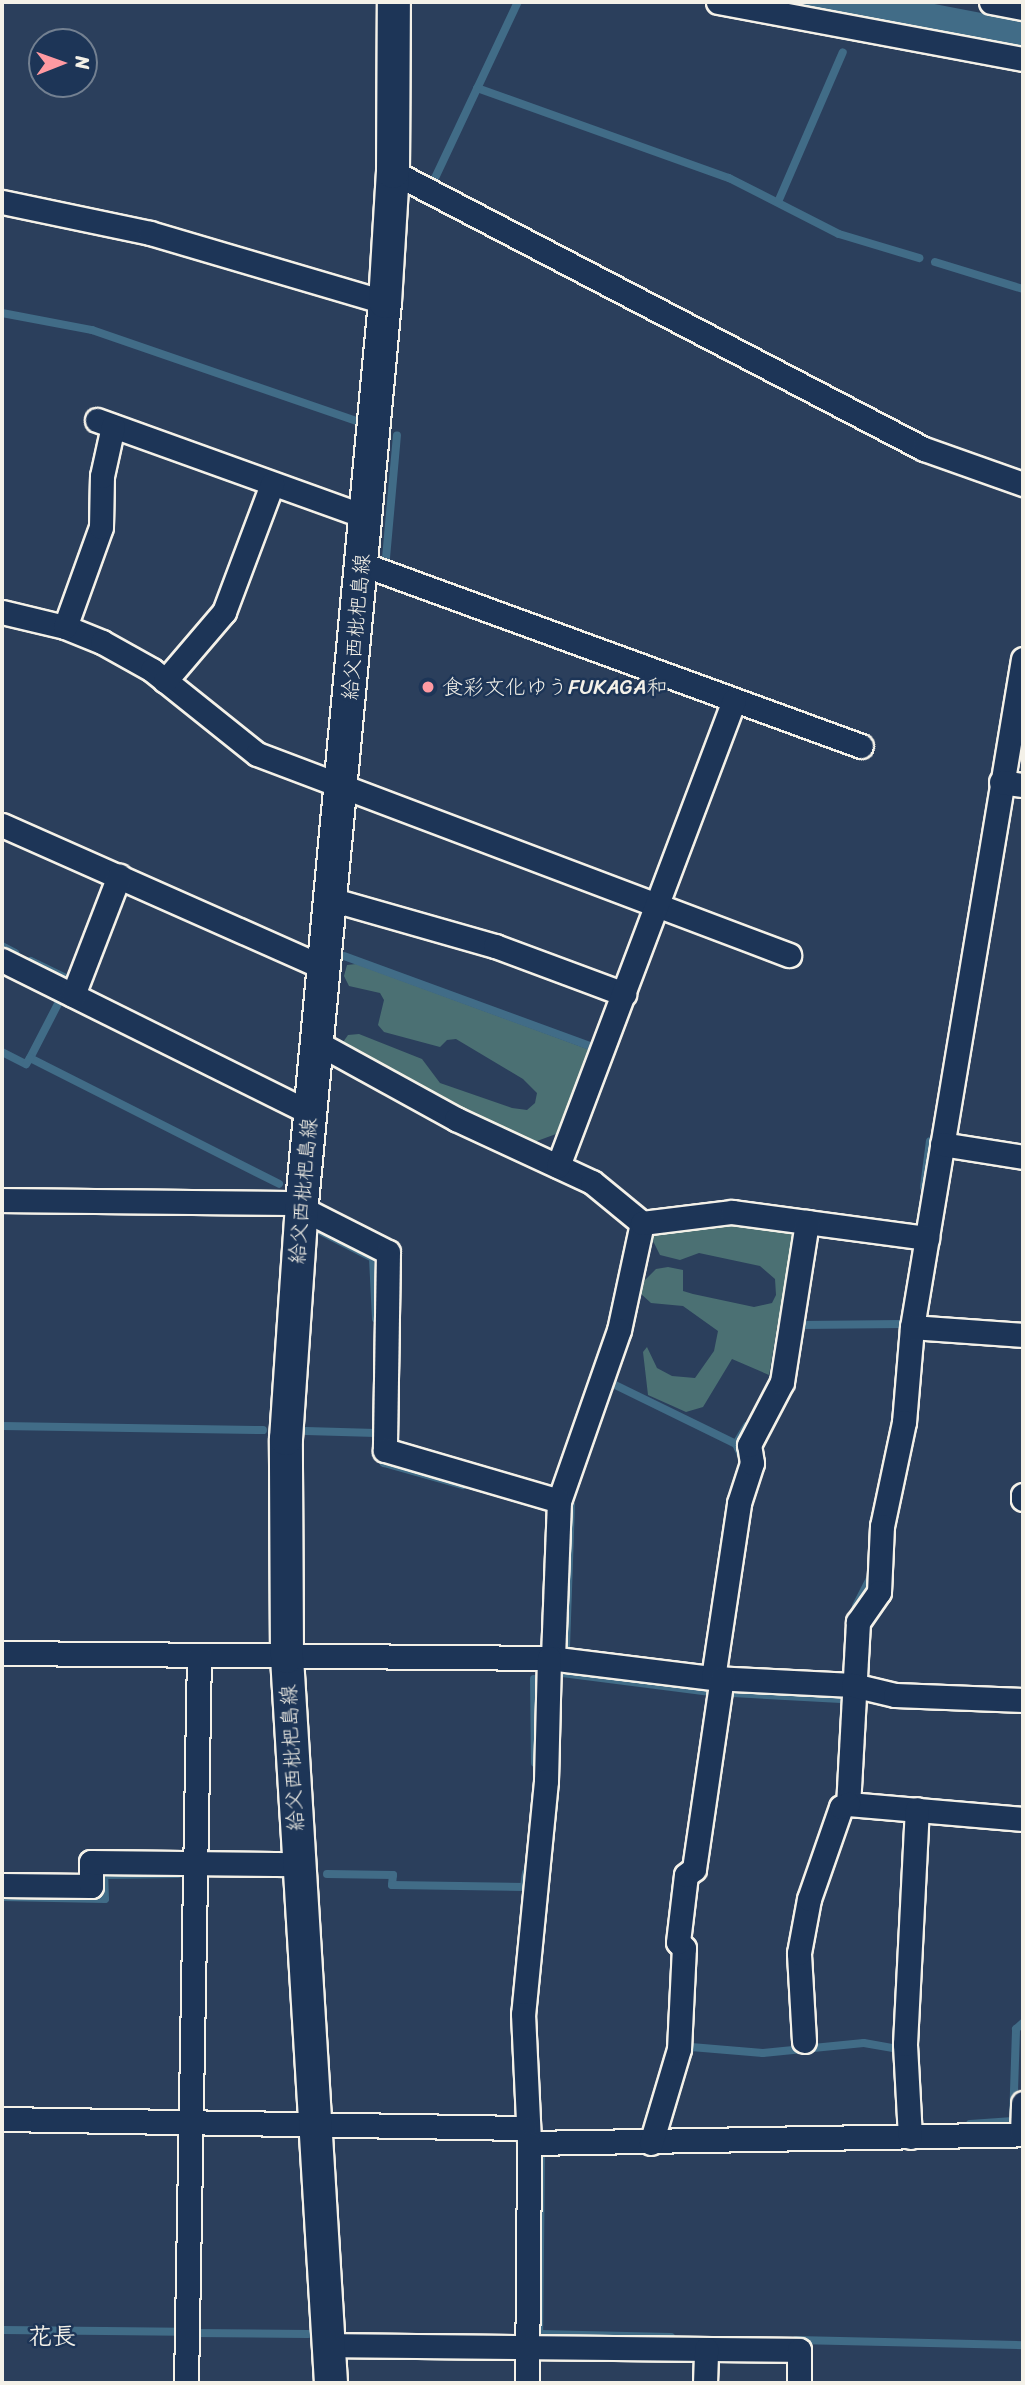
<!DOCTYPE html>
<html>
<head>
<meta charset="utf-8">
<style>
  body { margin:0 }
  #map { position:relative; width:1025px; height:2385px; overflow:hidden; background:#2b3f5c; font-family:Sriracha,"Klee One",sans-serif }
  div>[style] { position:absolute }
  .green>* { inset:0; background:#4b7073 }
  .water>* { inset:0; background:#416c87 }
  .stream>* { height:8px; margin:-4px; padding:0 4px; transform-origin:4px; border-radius:4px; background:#416c87 }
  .roads { filter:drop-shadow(2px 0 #f4f1e8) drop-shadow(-2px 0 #f4f1e8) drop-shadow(0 2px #f4f1e8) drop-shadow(0 -2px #f4f1e8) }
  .minor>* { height:23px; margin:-11.5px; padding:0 11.5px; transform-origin:11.5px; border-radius:11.5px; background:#1d3557 }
  .secondary>* { height:32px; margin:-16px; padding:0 16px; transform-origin:16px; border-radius:16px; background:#1d3557 }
  .dots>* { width:19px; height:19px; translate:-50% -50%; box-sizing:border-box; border:4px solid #1d3557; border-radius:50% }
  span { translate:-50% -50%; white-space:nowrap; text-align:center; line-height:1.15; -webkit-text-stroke:5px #1d3557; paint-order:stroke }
  .street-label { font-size:21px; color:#f4f1e8 }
  .poi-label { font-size:21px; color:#f4f1e8 }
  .left { translate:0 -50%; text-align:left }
  .quarter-label { font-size:24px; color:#f4f1e8; font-weight:700 }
  .frame { position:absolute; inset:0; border:4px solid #f4f1e8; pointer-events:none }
  .north { position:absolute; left:28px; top:28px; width:70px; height:70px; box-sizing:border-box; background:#1d3557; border:2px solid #738091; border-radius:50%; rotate:89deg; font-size:19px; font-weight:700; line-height:28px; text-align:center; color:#f4f1e8 }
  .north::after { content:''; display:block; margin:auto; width:24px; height:32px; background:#ff9aa2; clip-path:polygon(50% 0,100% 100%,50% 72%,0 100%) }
</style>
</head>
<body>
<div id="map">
  <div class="green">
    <div style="clip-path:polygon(356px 964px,590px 1050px,556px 1134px,529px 1144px,461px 1114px,341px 1045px,348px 1035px,359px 1034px,422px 1059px,440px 1083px,512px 1108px,527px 1110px,535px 1103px,537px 1093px,523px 1079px,456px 1039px,447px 1040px,440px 1047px,384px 1032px,378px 1025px,384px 1000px,380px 993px,349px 986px,344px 976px,347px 965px)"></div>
    <div style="clip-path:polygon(715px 1220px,798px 1230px,785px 1322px,778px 1322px,769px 1375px,732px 1359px,703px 1407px,686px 1412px,648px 1395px,643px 1352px,647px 1347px,657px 1368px,672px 1376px,695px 1378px,714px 1351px,718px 1331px,683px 1306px,651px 1303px,640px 1293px,640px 1285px,656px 1269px,668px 1267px,683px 1270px,683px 1291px,693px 1294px,754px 1307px,772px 1303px,776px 1295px,775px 1279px,760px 1266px,699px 1253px,680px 1260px,660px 1255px,652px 1239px,656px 1232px)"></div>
  </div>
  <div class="water">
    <div style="clip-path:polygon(773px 2px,924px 2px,1023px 21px,1023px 50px)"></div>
  </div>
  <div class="stream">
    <div style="left:477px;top:88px;width:268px;rotate:19.7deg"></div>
    <div style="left:729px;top:178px;width:123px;rotate:27deg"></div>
    <div style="left:839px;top:234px;width:84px;rotate:16.7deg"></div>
    <div style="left:435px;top:178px;width:195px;rotate:-64.8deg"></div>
    <div style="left:778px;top:202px;width:163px;rotate:-66.6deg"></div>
    <div style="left:935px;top:262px;width:92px;rotate:17.1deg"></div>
    <div style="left:2px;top:313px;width:92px;rotate:10.7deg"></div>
    <div style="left:92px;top:330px;width:282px;rotate:19deg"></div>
    <div style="left:386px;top:558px;width:123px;rotate:-84.9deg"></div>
    <div style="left:2px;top:946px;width:15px;rotate:28deg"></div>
    <div style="left:344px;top:956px;width:267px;rotate:20.1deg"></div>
    <div style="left:31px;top:961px;width:43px;rotate:26deg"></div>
    <div style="left:61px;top:998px;width:68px;rotate:117.3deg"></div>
    <div style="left:30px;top:1058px;width:279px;rotate:26.8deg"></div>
    <div style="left:2px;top:1052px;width:27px;rotate:27deg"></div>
    <div style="left:26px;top:1064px;width:7px;rotate:-56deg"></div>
    <div style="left:924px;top:1187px;width:46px;rotate:-82.6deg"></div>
    <div style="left:322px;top:1232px;width:57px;rotate:27deg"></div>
    <div style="left:373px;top:1258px;width:61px;rotate:87.2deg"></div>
    <div style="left:801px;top:1325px;width:102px;rotate:-0.6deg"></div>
    <div style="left:607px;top:1387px;width:5px;rotate:-68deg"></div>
    <div style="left:609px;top:1382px;width:141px;rotate:26deg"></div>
    <div style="left:2px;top:1426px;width:261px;rotate:0.9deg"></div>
    <div style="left:306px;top:1431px;width:70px;rotate:1.6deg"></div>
    <div style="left:376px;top:1454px;width:12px;rotate:48deg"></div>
    <div style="left:384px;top:1463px;width:82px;rotate:15.6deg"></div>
    <div style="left:741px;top:1455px;width:12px;rotate:-114deg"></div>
    <div style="left:736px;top:1444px;width:21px;rotate:-59deg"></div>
    <div style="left:856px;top:1606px;width:33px;rotate:-63deg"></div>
    <div style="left:566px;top:1647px;width:142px;rotate:-88deg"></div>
    <div style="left:562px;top:1673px;width:150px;rotate:7.3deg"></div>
    <div style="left:534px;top:1679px;width:84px;rotate:89.3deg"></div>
    <div style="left:733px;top:1693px;width:108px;rotate:3.2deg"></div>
    <div style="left:327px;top:1874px;width:66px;rotate:0.9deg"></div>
    <div style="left:393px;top:1875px;width:10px;rotate:96deg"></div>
    <div style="left:392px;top:1885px;width:132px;rotate:0.9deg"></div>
    <div style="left:524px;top:1887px;width:14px;rotate:-82deg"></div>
    <div style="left:2px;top:1897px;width:103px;rotate:1.1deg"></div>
    <div style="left:105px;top:1899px;width:24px;rotate:-92deg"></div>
    <div style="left:104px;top:1875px;width:74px;rotate:-0.8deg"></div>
    <div style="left:687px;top:2057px;width:11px;rotate:-68deg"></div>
    <div style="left:691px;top:2047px;width:72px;rotate:4.8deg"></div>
    <div style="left:763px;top:2053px;width:101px;rotate:-5.7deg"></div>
    <div style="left:864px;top:2043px;width:34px;rotate:10deg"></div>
    <div style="left:897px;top:2049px;width:5px;rotate:79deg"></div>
    <div style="left:970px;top:2124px;width:43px;rotate:-4deg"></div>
    <div style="left:1013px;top:2121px;width:92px;rotate:-88.1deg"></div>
    <div style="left:1016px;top:2029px;width:9px;rotate:-41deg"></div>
    <div style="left:541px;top:2154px;width:180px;rotate:90.6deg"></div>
    <div style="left:539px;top:2334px;width:132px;rotate:1.3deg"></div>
    <div style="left:2px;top:2330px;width:179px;rotate:0.6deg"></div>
    <div style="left:194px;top:2333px;width:114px;rotate:0.5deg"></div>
    <div style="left:796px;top:2340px;width:227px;rotate:1.3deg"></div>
  </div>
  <div class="roads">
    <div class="minor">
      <div style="left:718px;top:2px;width:310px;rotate:10.6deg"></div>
      <div style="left:991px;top:2px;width:33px;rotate:11deg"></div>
      <div style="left:393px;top:172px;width:599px;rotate:27.55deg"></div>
      <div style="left:924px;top:449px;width:105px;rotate:19.5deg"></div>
      <div style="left:2px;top:202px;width:151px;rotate:11.8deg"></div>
      <div style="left:150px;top:233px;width:245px;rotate:16.4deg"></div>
      <div style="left:97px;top:420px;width:286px;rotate:19.8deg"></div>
      <div style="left:362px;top:564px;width:531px;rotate:20.04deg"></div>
      <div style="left:2px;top:612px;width:65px;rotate:13.4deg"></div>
      <div style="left:65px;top:627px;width:40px;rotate:22deg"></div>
      <div style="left:102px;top:642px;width:57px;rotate:29.2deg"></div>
      <div style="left:152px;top:670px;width:134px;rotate:38.7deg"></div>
      <div style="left:257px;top:754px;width:569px;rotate:20.7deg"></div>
      <div style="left:65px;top:627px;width:106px;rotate:-70.2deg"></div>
      <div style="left:101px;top:527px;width:51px;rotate:-88.9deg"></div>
      <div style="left:102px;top:476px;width:51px;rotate:-77.6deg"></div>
      <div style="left:1023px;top:659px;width:677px;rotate:99.43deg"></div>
      <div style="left:912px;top:1327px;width:95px;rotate:94.8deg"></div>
      <div style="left:904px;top:1422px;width:106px;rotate:101.9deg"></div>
      <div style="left:882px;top:1526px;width:66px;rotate:92.6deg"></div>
      <div style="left:879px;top:1592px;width:37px;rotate:125deg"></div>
      <div style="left:858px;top:1622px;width:182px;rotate:93.1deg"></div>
      <div style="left:848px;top:1804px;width:176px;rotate:4.9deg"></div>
      <div style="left:165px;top:681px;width:91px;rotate:-49.5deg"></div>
      <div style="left:224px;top:612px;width:137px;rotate:-69.4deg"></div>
      <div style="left:1001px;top:782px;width:22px;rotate:8deg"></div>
      <div style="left:2px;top:825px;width:351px;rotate:23.9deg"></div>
      <div style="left:330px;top:899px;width:172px;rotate:15.9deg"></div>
      <div style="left:495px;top:946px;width:138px;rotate:20.4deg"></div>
      <div style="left:2px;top:960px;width:344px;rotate:26.4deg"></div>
      <div style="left:73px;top:995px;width:128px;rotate:-68.9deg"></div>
      <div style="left:316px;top:1042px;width:160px;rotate:28.8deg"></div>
      <div style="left:456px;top:1119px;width:150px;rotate:24.9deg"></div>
      <div style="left:592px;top:1182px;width:65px;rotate:39.4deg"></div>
      <div style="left:642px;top:1223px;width:109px;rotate:102.1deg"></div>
      <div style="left:619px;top:1330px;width:181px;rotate:109.3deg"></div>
      <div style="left:559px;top:1501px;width:158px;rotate:92.2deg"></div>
      <div style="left:942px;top:1144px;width:82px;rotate:9.1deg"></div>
      <div style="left:558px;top:1166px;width:498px;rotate:-69.3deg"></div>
      <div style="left:2px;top:1200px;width:300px;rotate:0.6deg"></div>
      <div style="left:301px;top:1208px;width:97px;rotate:26.8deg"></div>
      <div style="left:388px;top:1252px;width:198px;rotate:90.9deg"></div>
      <div style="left:385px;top:1450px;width:181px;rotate:16.3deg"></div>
      <div style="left:642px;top:1223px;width:91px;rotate:-7deg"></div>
      <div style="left:732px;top:1212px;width:197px;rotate:7.6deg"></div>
      <div style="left:912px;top:1327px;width:111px;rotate:4.1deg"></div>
      <div style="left:1023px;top:1495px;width:4px;rotate:90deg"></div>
      <div style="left:2px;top:1653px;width:547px;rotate:0.52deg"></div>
      <div style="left:549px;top:1658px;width:165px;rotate:7deg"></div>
      <div style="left:713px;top:1678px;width:140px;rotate:2.9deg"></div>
      <div style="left:853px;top:1685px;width:43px;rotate:13.4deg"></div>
      <div style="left:895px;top:1695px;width:128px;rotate:2.2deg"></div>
      <div style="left:549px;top:1658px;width:123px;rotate:91.4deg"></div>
      <div style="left:546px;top:1781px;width:234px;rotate:95.6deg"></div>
      <div style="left:523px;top:2014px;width:129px;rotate:87.3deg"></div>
      <div style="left:529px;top:2143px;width:494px;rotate:-1deg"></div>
      <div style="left:713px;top:1678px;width:177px;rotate:-81.5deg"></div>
      <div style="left:739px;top:1503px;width:42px;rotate:-72deg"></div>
      <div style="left:752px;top:1463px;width:18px;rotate:-99deg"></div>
      <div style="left:749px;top:1445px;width:71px;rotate:-62.4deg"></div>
      <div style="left:782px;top:1382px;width:162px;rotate:-81.1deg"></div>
      <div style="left:2px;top:1885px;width:89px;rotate:0.6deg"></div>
      <div style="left:91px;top:1886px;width:24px;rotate:-90deg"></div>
      <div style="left:91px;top:1862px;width:207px;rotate:0.6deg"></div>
      <div style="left:804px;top:2041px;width:88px;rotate:-93.3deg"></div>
      <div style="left:799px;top:1953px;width:55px;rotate:-79.5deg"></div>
      <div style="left:809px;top:1899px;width:97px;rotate:-70.8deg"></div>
      <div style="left:841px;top:1807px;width:8px;rotate:-23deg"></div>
      <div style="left:2px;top:2119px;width:523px;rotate:0.99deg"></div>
      <div style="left:1022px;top:2134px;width:31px;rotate:-88deg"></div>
      <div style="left:910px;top:2137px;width:93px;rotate:-93.1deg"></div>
      <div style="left:905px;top:2044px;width:235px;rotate:-87.1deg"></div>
      <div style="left:651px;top:2143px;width:98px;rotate:-73.4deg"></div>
      <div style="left:679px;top:2049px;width:101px;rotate:-87.2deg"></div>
      <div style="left:684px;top:1948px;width:8px;rotate:-135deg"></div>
      <div style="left:678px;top:1942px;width:67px;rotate:-83.2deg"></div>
      <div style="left:686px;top:1875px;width:10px;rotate:-37deg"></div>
      <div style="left:694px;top:1869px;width:193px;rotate:-81.7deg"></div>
      <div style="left:329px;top:2345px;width:470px;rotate:0.6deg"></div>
      <div style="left:799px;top:2350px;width:33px;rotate:90deg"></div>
      <div style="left:186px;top:2383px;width:727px;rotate:-88.98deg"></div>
      <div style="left:527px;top:2383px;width:240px;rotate:-89.5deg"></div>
      <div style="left:705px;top:2383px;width:34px;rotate:-88deg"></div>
    </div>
    <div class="secondary">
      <div style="left:331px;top:2383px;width:727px;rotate:-93.47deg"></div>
      <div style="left:287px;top:1657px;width:218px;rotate:-90.3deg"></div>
      <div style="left:286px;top:1439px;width:237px;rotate:-86.1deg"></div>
      <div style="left:302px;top:1203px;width:905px;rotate:-84.74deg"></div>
      <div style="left:385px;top:302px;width:130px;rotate:-86.5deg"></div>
      <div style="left:393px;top:172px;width:170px;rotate:-89.7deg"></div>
    </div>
  </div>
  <div class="dots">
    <div style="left:428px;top:687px;background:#ff9aa2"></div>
  </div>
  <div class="street-label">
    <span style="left:356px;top:627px;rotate:-85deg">給父西枇杷島線</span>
    <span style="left:303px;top:1191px;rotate:-85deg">給父西枇杷島線</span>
    <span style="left:292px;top:1758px;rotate:-93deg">給父西枇杷島線</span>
  </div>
  <div class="poi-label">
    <span class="left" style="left:442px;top:687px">食彩文化ゆうFUKAGA和</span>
  </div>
  <div class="quarter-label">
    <span style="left:52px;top:2337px">花長</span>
  </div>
  <div class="frame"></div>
  <div class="north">N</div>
</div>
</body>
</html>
